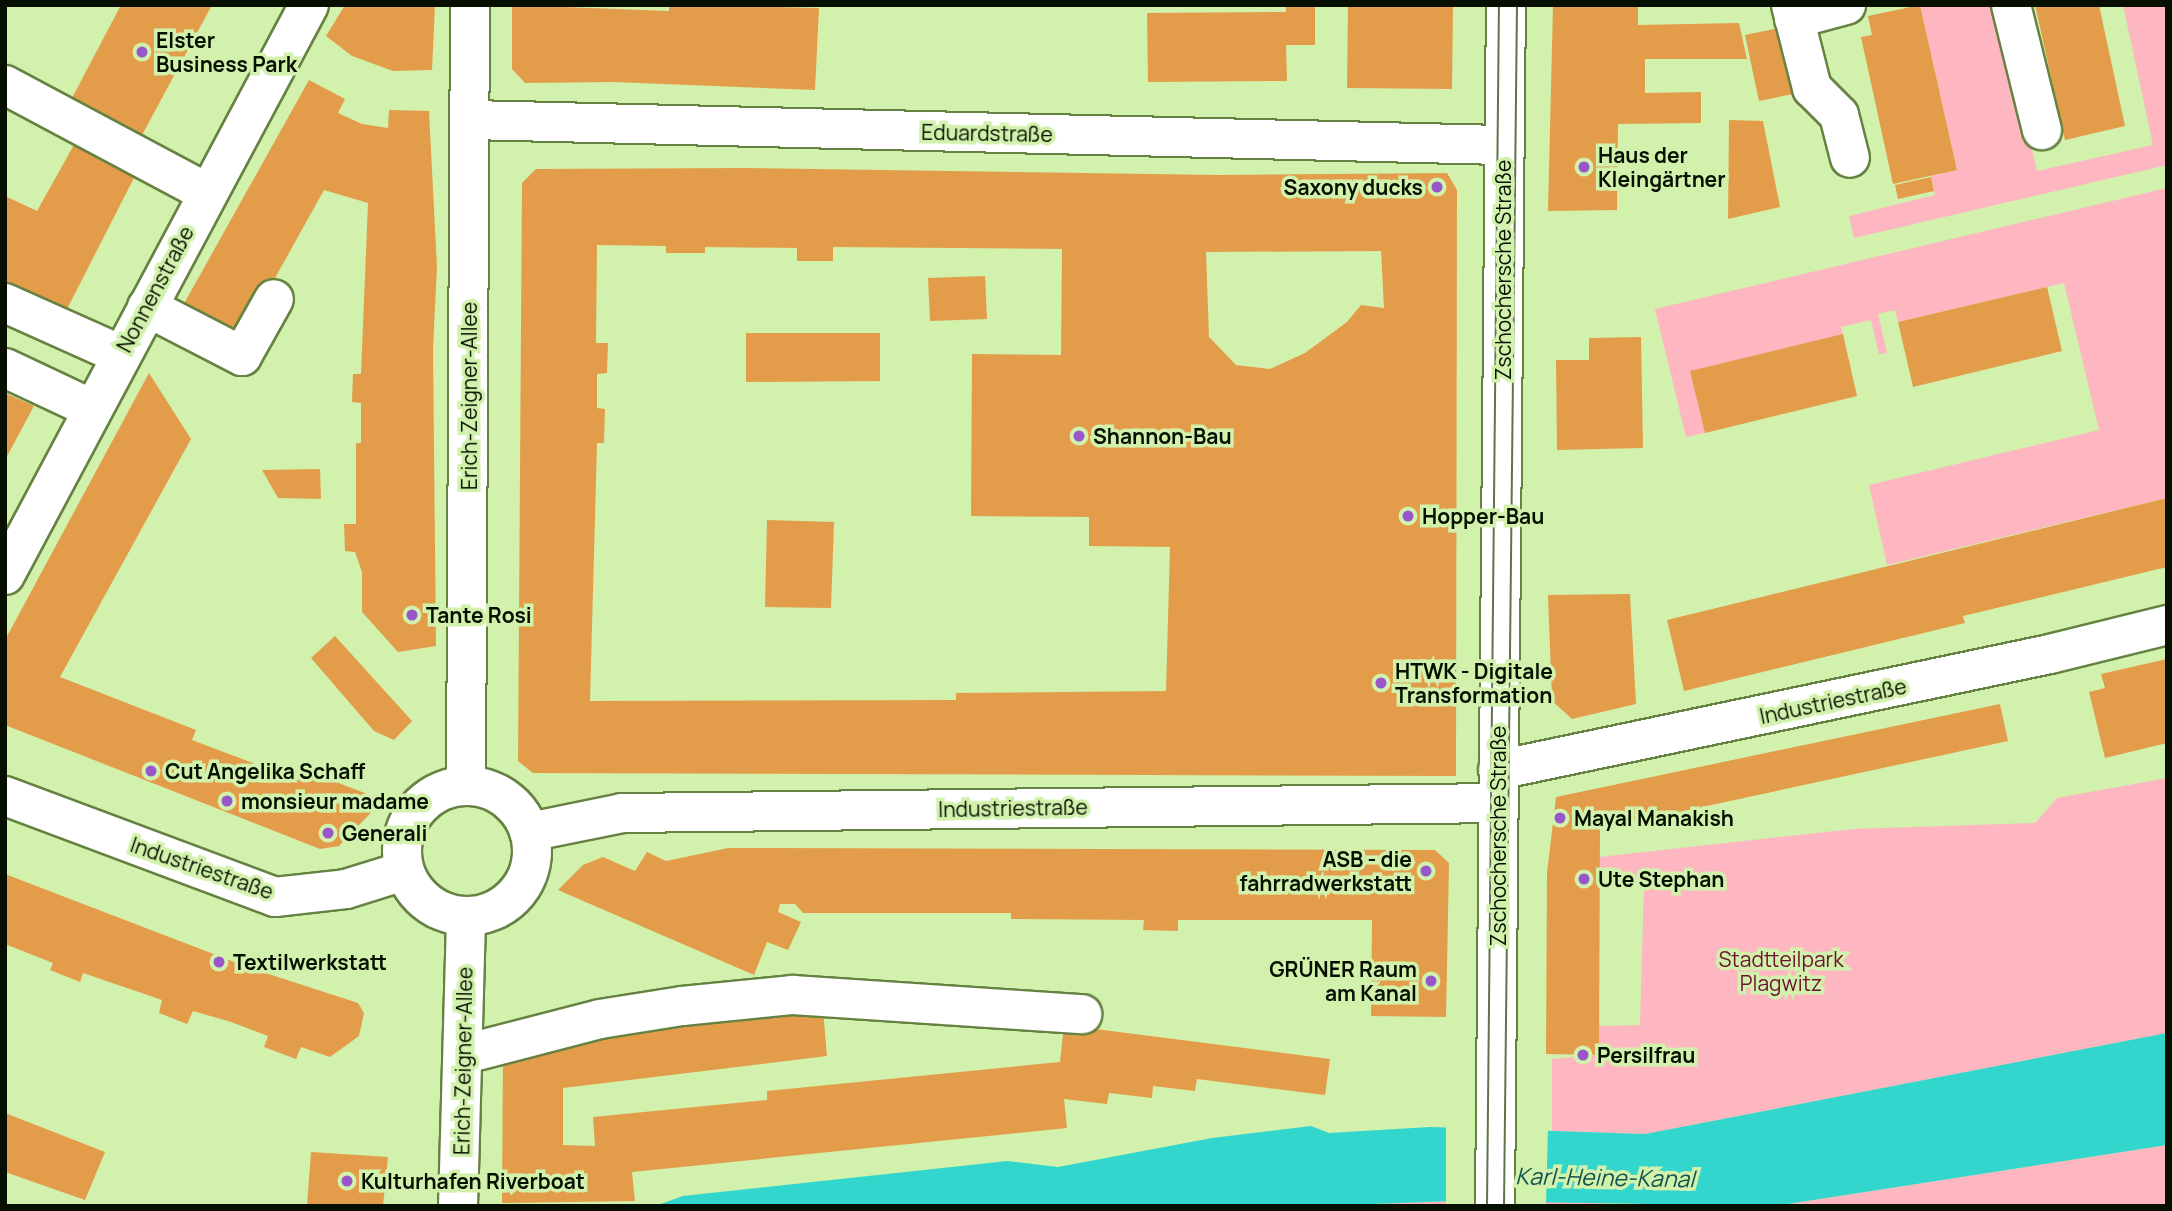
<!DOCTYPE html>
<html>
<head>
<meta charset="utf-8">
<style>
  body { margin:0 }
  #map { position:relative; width:2172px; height:1211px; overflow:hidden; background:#d1f1ac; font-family:Manrope,sans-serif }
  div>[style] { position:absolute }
  .green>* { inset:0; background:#feb6c1 }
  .water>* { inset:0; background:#32d6cc }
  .pier>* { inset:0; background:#d1f1ac }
  .building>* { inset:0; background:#e39d4a }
  .roads { filter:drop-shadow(2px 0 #668242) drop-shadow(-2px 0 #668242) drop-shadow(0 2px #668242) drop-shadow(0 -2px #668242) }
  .minor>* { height:38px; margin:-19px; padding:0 19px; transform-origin:19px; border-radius:19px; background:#fff }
  .minor>.ring { margin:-19px; padding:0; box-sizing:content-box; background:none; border:38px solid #fff; border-radius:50% }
  .major>* { height:38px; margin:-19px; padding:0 19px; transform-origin:19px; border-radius:19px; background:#fff }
  .tram>* { height:2px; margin:-1px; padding:0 1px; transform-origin:1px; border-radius:1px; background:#60734c }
  .dots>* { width:19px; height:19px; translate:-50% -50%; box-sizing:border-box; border:4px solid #d1f1ac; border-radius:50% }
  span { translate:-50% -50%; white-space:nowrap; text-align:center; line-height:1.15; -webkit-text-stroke:7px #d1f1ac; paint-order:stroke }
  .poi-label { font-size:21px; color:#060f00; font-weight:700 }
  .left { translate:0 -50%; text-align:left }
  .right { translate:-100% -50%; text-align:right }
  .street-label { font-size:21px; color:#060f00 }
  .park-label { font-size:21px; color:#6e112f }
  .water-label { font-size:23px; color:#12544f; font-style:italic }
  .frame { position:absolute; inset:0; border:7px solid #060f00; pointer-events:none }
</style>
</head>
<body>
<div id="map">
  <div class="green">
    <div style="clip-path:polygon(1920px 5px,1997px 5px,2037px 171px,2153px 145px,2123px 5px,2167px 5px,2167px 165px,1854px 238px,1849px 216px,1935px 195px,1931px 176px,1957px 170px)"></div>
    <div style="clip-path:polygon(2167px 188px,2167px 498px,1887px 565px,1869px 485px,2099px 430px,2064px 283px,1898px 322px,1895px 310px,1878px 314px,1887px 353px,1879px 354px,1871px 320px,1841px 327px,1843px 334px,1705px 433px,1686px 437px,1655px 309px)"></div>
    <div style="clip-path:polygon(2167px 778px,2167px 1033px,1645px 1134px,1552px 1131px,1552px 1059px,1599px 1055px,1599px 1026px,1640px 1025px,1644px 882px,1599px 878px,1599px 857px,1853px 829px,2035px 823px,2057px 798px)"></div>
    <div style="clip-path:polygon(2167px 1145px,2167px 1206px,1774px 1206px)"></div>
    <div style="clip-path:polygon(1454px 1201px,1568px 1202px,1654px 1206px,1322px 1206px)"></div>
  </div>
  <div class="water">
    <div style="clip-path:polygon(2167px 1033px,2167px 1145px,1774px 1206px,1454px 1201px,1322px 1206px,655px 1206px,683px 1196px,1007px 1161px,1058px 1167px,1212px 1138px,1311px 1126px,1329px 1133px,1430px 1127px,1645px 1134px)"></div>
  </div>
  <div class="pier">
    <div style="clip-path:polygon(1446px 1124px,1548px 1127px,1546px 1205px,1446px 1204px)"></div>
  </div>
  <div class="building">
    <div style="clip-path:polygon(121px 5px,212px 5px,141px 137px,72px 98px)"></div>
    <div style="clip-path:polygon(345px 5px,435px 5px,432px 70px,393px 71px,352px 56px,326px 36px)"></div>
    <div style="clip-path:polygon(512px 5px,669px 11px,669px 5px,819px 8px,815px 90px,613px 82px,525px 83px,512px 69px)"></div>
    <div style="clip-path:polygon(1286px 5px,1315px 5px,1315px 45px,1286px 45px,1287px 81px,1148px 82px,1147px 13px,1286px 12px)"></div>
    <div style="clip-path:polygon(1348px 5px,1453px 5px,1452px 89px,1347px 88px)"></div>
    <div style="clip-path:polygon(1553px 5px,1638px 5px,1638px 25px,1739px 23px,1747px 59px,1645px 59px,1645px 93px,1701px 92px,1701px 123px,1618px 124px,1617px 210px,1548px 211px)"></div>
    <div style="clip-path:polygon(1920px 5px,1957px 170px,1893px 184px,1861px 37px,1872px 35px,1868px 16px)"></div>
    <div style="clip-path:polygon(2035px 5px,2099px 5px,2125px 126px,2065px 140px)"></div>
    <div style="clip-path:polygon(1779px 28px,1793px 94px,1759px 101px,1745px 35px)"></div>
    <div style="clip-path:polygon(309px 80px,345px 99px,338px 113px,362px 124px,388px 128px,389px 110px,429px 111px,437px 267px,433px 348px,436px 646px,398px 652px,362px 612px,362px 572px,355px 552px,345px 551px,344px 524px,356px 524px,356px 443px,361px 443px,361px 403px,352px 402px,353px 374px,361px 374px,368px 203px,324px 190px,240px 341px,181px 309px)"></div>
    <div style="clip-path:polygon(1729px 120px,1763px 121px,1780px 207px,1728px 219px)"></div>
    <div style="clip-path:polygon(75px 143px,136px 174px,65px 313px,5px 285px,5px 196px,37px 211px)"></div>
    <div style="clip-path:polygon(evenodd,746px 168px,1218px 175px,1447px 173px,1457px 190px,1456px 776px,533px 773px,518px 761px,522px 183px,536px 169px,746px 168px,597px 245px,666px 246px,666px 253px,705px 253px,705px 247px,797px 248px,797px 261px,833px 261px,833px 247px,1062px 249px,1061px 355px,972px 354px,971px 516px,1089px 517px,1089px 546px,1170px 547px,1166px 691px,956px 693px,956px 700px,590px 701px,597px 443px,604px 443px,605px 409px,597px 408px,597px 374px,607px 373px,608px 343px,596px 343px,597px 245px,746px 168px,1381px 251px,1384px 308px,1361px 305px,1347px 322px,1305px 353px,1270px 369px,1236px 365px,1209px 337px,1206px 252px,1381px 251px)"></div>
    <div style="clip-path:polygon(1931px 177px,1934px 191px,1898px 199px,1895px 185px)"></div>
    <div style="clip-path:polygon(985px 276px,987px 319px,930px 321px,928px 278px)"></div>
    <div style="clip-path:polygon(2047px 287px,2062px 351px,1913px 387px,1898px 322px)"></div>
    <div style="clip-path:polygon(746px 333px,880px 333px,880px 381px,746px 382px)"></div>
    <div style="clip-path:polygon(1843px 334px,1857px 396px,1705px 433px,1690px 371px)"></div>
    <div style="clip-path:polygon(1641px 337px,1643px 448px,1557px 450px,1556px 360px,1589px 360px,1589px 338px)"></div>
    <div style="clip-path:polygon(149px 373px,191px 439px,60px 677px,196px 730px,192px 740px,298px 780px,302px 769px,383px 800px,339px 846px,320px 849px,5px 725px,5px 640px)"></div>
    <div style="clip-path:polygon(5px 393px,34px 406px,5px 460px)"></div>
    <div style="clip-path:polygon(320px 469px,321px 499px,278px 498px,262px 470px)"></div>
    <div style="clip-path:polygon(2167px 498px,2167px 567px,1963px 616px,1965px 623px,1684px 691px,1667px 620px)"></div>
    <div style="clip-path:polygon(767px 520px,834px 522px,831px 608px,765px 607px)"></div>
    <div style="clip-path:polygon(1630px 594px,1636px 704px,1572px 719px,1552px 701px,1548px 595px)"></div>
    <div style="clip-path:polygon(335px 636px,412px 721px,394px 740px,374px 731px,311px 658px)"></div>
    <div style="clip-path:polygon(2167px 659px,2167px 743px,2105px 758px,2089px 692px,2105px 688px,2101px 674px)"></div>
    <div style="clip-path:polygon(2000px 704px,2008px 741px,1600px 829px,1599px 1055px,1546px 1054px,1547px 873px,1556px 797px)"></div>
    <div style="clip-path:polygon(728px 848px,1435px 850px,1449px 863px,1446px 1017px,1371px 1016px,1372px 920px,1178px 920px,1178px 931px,1143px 930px,1144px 920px,1011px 919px,1011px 913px,803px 913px,795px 904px,780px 904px,778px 912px,801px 922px,788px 950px,767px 942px,754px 975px,558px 890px,583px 865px,603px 857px,635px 871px,647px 852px,666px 861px)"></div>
    <div style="clip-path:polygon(5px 874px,250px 968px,358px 1003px,364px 1013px,359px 1036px,330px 1057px,301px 1047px,296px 1059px,264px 1047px,268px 1036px,231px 1022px,193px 1011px,187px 1024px,159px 1013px,162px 1000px,83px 973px,80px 982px,50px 970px,53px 963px,5px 944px)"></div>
    <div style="clip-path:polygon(823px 1010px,827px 1056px,563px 1088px,563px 1145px,595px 1146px,593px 1117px,767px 1100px,767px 1091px,1060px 1062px,1064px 1025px,1330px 1059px,1325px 1095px,1197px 1079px,1195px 1091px,1153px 1086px,1152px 1098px,1109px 1093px,1107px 1104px,1064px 1099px,1067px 1128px,632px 1172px,635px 1201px,502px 1203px,503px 1050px,600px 1025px)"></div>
    <div style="clip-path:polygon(5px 1113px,105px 1152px,85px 1200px,5px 1172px)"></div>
    <div style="clip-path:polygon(311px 1152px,388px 1157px,383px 1206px,307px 1206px)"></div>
  </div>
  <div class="roads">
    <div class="minor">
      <div style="left:1791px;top:5px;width:86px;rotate:75.8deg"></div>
      <div style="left:1812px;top:88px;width:38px;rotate:45deg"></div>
      <div style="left:1839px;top:115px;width:44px;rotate:75.7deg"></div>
      <div style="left:2011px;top:5px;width:129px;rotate:76.1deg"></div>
      <div style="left:1794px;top:19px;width:54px;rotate:-15.1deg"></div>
      <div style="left:5px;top:85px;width:229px;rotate:28.1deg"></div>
      <div style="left:471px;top:120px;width:1033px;rotate:1.39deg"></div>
      <div style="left:5px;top:303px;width:127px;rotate:24.1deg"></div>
      <div style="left:147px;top:307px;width:107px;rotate:27.3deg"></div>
      <div style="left:242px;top:356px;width:65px;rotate:-60.7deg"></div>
      <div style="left:5px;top:368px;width:96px;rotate:25.2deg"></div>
      <div style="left:5px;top:575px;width:646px;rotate:-61.93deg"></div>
      <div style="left:1498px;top:770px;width:564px;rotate:-11.87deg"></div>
      <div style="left:2050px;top:654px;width:121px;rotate:-13.9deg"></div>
      <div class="ring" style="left:402px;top:786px;width:92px;height:92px"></div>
      <div style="left:466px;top:786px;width:781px;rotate:-89.71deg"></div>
      <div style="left:5px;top:796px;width:288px;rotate:20.5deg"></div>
      <div style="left:275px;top:897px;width:71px;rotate:-6.4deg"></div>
      <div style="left:346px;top:889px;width:61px;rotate:-17.2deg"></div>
      <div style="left:529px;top:832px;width:95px;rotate:-11.5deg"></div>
      <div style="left:622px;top:813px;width:877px;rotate:-0.65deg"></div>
      <div style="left:465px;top:1054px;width:139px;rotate:-14.5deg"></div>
      <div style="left:600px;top:1019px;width:83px;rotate:-9deg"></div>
      <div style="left:682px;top:1006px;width:112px;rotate:-5.7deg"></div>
      <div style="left:793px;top:995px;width:290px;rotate:3.8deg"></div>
      <div style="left:458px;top:1206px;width:289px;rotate:-88.4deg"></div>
    </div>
    <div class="major">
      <div style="left:1495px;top:1206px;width:1201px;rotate:-89.48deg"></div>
    </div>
  </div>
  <div class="tram">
    <div style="left:1487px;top:1206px;width:1201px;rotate:-89.43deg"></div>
    <div style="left:1504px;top:1206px;width:1201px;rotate:-89.38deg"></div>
  </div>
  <div class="dots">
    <div style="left:142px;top:52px;background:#9956cb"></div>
    <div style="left:1584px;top:167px;background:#9956cb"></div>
    <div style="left:1437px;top:187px;background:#9956cb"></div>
    <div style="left:1079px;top:436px;background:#9956cb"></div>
    <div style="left:1408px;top:516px;background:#9956cb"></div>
    <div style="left:412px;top:615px;background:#9956cb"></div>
    <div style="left:1381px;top:683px;background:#9956cb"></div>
    <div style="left:151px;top:771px;background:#9956cb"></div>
    <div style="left:227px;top:801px;background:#9956cb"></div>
    <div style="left:1560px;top:818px;background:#9956cb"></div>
    <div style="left:328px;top:833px;background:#9956cb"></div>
    <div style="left:1426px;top:871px;background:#9956cb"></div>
    <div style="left:1584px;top:879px;background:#9956cb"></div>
    <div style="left:219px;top:962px;background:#9956cb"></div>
    <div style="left:1431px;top:981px;background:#9956cb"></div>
    <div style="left:1583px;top:1055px;background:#9956cb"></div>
    <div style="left:347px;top:1181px;background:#9956cb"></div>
  </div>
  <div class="poi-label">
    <span class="left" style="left:156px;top:52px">Elster<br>Business Park</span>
    <span class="left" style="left:1598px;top:167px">Haus der<br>Kleingärtner</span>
    <span class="right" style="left:1423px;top:187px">Saxony ducks</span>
    <span class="left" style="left:1093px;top:436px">Shannon-Bau</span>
    <span class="left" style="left:1422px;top:516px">Hopper-Bau</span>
    <span class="left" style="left:426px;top:615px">Tante Rosi</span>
    <span class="left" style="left:1395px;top:683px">HTWK - Digitale<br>Transformation</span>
    <span class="left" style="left:165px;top:771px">Cut Angelika Schaff</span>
    <span class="left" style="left:241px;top:801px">monsieur madame</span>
    <span class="left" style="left:1574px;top:818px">Mayal Manakish</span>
    <span class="left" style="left:342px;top:833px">Generali</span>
    <span class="right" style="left:1412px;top:871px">ASB - die<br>fahrradwerkstatt</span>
    <span class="left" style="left:1598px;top:879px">Ute Stephan</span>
    <span class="left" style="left:233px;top:962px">Textilwerkstatt</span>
    <span class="right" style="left:1417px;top:981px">GRÜNER Raum<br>am Kanal</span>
    <span class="left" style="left:1597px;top:1055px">Persilfrau</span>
    <span class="left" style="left:361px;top:1181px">Kulturhafen Riverboat</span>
  </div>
  <div class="street-label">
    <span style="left:987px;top:133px;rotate:1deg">Eduardstraße</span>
    <span style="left:1503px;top:270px;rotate:-90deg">Zschochersche Straße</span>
    <span style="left:155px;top:289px;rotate:-62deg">Nonnenstraße</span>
    <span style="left:469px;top:396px;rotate:-90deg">Erich-Zeigner-Allee</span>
    <span style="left:1833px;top:701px;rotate:-12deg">Industriestraße</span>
    <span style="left:1013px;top:808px;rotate:-1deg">Industriestraße</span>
    <span style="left:1498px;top:836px;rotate:-90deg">Zschochersche Straße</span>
    <span style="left:202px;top:868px;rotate:19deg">Industriestraße</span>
    <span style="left:463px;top:1061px;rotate:-89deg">Erich-Zeigner-Allee</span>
  </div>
  <div class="park-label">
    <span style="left:1781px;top:971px">Stadtteilpark<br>Plagwitz</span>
  </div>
  <div class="water-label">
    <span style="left:1605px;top:1177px;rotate:1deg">Karl-Heine-Kanal</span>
  </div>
  <div class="frame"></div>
</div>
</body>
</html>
